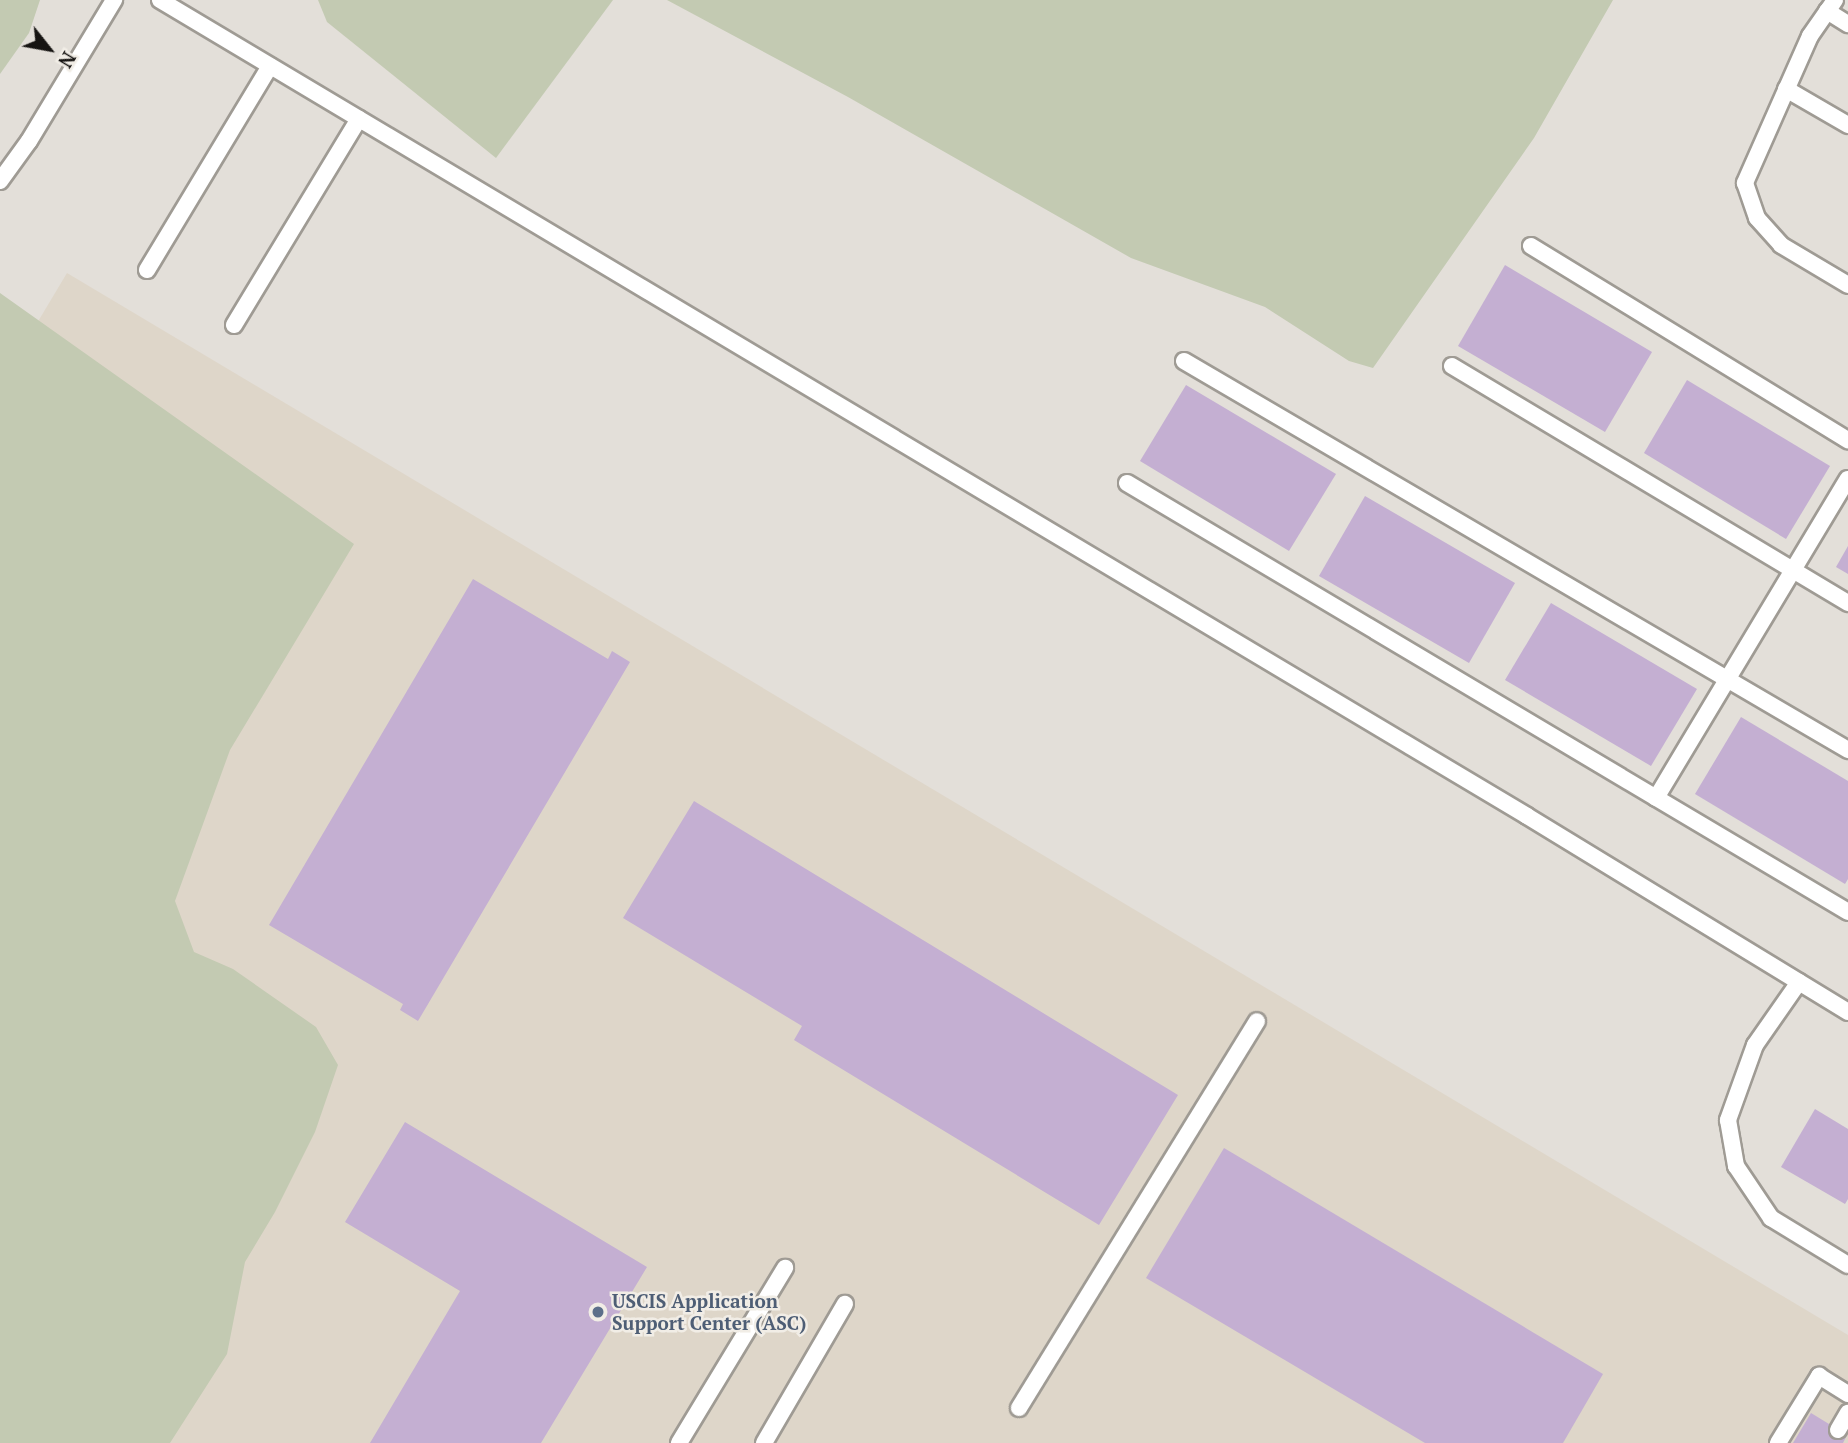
<!DOCTYPE html>
<html>
<head>
<meta charset="utf-8">
<style>
  body { margin:0 }
  #map { position:relative; width:1848px; height:1443px; overflow:hidden; background:#e3dfd9; font-family:"PT Serif",serif }
  div>[style] { position:absolute }
  .built>* { inset:0; background:#ded6c9 }
  .green>* { inset:0; background:#c3cab2 }
  .building>* { inset:0; background:#c4afd2 }
  .roads { filter:drop-shadow(2px 0 #9f9b94) drop-shadow(-2px 0 #9f9b94) drop-shadow(0 2px #9f9b94) drop-shadow(0 -2px #9f9b94) }
  .service>* { height:16px; margin:-8px; padding:0 8px; transform-origin:8px; border-radius:8px; background:#fff }
  .dots>* { width:19px; height:19px; translate:-50% -50%; box-sizing:border-box; border:4px solid #f1ede6; border-radius:50% }
  span { translate:-50% -50%; white-space:nowrap; text-align:center; line-height:1.15; -webkit-text-stroke:5px #f1ede6; paint-order:stroke }
  .service-label { font-size:19px; color:#4e5e75; font-weight:700 }
  .left { translate:0 -50%; text-align:left }
  .north { position:absolute; left:14px; top:14px; width:70px; height:70px; -webkit-text-stroke:5px #f1ede6; paint-order:stroke; rotate:121deg; font-size:19px; font-weight:700; line-height:28px; text-align:center; color:#161412 }
  .north::after { content:''; display:block; margin:auto; width:24px; height:32px; background:#161412; clip-path:polygon(50% 0,100% 100%,50% 72%,0 100%) }
</style>
</head>
<body>
<div id="map">
  <div class="built">
    <div style="clip-path:polygon(67px 273px,1848px 1335px,1848px 1443px,13px 1443px,0 876px,0 385px)"></div>
  </div>
  <div class="green">
    <div style="clip-path:polygon(0 0,40px 0,29px 33px,0 74px)"></div>
    <div style="clip-path:polygon(318px 0,613px 0,496px 158px,327px 22px)"></div>
    <div style="clip-path:polygon(667px 0,1613px 0,1534px 138px,1373px 368px,1349px 361px,1265px 307px,1131px 258px,848px 97px)"></div>
    <div style="clip-path:polygon(0 293px,354px 544px,230px 750px,175px 901px,194px 952px,233px 969px,316px 1027px,338px 1065px,315px 1132px,275px 1212px,245px 1262px,227px 1354px,170px 1443px,0 1443px)"></div>
  </div>
  <div class="building">
    <div style="clip-path:polygon(1505px 265px,1652px 352px,1605px 432px,1458px 346px)"></div>
    <div style="clip-path:polygon(1687px 380px,1830px 466px,1786px 539px,1644px 453px)"></div>
    <div style="clip-path:polygon(1186px 385px,1336px 474px,1289px 551px,1140px 461px)"></div>
    <div style="clip-path:polygon(1365px 496px,1515px 583px,1469px 663px,1319px 576px)"></div>
    <div style="clip-path:polygon(1848px 546px,1848px 574px,1836px 567px)"></div>
    <div style="clip-path:polygon(473px 579px,608px 659px,612px 651px,630px 662px,418px 1021px,400px 1010px,403px 1004px,269px 925px)"></div>
    <div style="clip-path:polygon(1551px 603px,1697px 689px,1651px 766px,1505px 680px)"></div>
    <div style="clip-path:polygon(1741px 717px,1848px 781px,1848px 879px,1845px 884px,1695px 794px)"></div>
    <div style="clip-path:polygon(694px 801px,1178px 1095px,1099px 1225px,794px 1040px,802px 1026px,623px 918px)"></div>
    <div style="clip-path:polygon(1815px 1109px,1848px 1129px,1848px 1199px,1845px 1204px,1781px 1167px)"></div>
    <div style="clip-path:polygon(405px 1122px,647px 1267px,541px 1443px,370px 1443px,460px 1291px,345px 1222px)"></div>
    <div style="clip-path:polygon(1224px 1148px,1603px 1374px,1563px 1443px,1425px 1443px,1146px 1278px)"></div>
    <div style="clip-path:polygon(1811px 1413px,1847px 1435px,1843px 1443px,1793px 1443px)"></div>
  </div>
  <div class="roads">
    <div class="service">
      <div style="left:160px;top:0;width:1592px;rotate:30.83deg"></div>
      <div style="left:1527px;top:816px;width:376px;rotate:31.4deg"></div>
      <div style="left:1835px;top:0;width:44px;rotate:124.8deg"></div>
      <div style="left:1810px;top:36px;width:161px;rotate:113.9deg"></div>
      <div style="left:1745px;top:183px;width:37px;rotate:71deg"></div>
      <div style="left:1757px;top:218px;width:36px;rotate:48deg"></div>
      <div style="left:1781px;top:245px;width:78px;rotate:30.8deg"></div>
      <div style="left:1827px;top:11px;width:25px;rotate:32deg"></div>
      <div style="left:1786px;top:89px;width:72px;rotate:30.1deg"></div>
      <div style="left:0;top:181px;width:49px;rotate:-54.1deg"></div>
      <div style="left:29px;top:141px;width:165px;rotate:-58.9deg"></div>
      <div style="left:1531px;top:246px;width:372px;rotate:31.5deg"></div>
      <div style="left:147px;top:270px;width:238px;rotate:-58.9deg"></div>
      <div style="left:234px;top:325px;width:241px;rotate:-58.8deg"></div>
      <div style="left:1184px;top:361px;width:770px;rotate:30.36deg"></div>
      <div style="left:1452px;top:366px;width:462px;rotate:30.9deg"></div>
      <div style="left:1127px;top:483px;width:839px;rotate:30.75deg"></div>
      <div style="left:1656px;top:798px;width:372px;rotate:-59deg"></div>
      <div style="left:1799px;top:982px;width:77px;rotate:124.9deg"></div>
      <div style="left:1755px;top:1045px;width:80px;rotate:109.8deg"></div>
      <div style="left:1728px;top:1120px;width:47px;rotate:80.1deg"></div>
      <div style="left:1736px;top:1166px;width:63px;rotate:56.1deg"></div>
      <div style="left:1771px;top:1218px;width:90px;rotate:31.4deg"></div>
      <div style="left:1019px;top:1408px;width:454px;rotate:-58.4deg"></div>
      <div style="left:1838px;top:1430px;width:20px;rotate:-60deg"></div>
      <div style="left:679px;top:1443px;width:205px;rotate:-58.8deg"></div>
      <div style="left:764px;top:1443px;width:161px;rotate:-59.8deg"></div>
      <div style="left:1778px;top:1443px;width:79px;rotate:-58.5deg"></div>
      <div style="left:1819px;top:1376px;width:34px;rotate:32deg"></div>
    </div>
  </div>
  <div class="dots">
    <div style="left:598px;top:1312px;background:#5c6f8a"></div>
  </div>
  <div class="service-label">
    <span class="left" style="left:612px;top:1312px">USCIS Application<br>Support Center (ASC)</span>
  </div>
  <div class="north">N</div>
</div>
</body>
</html>
